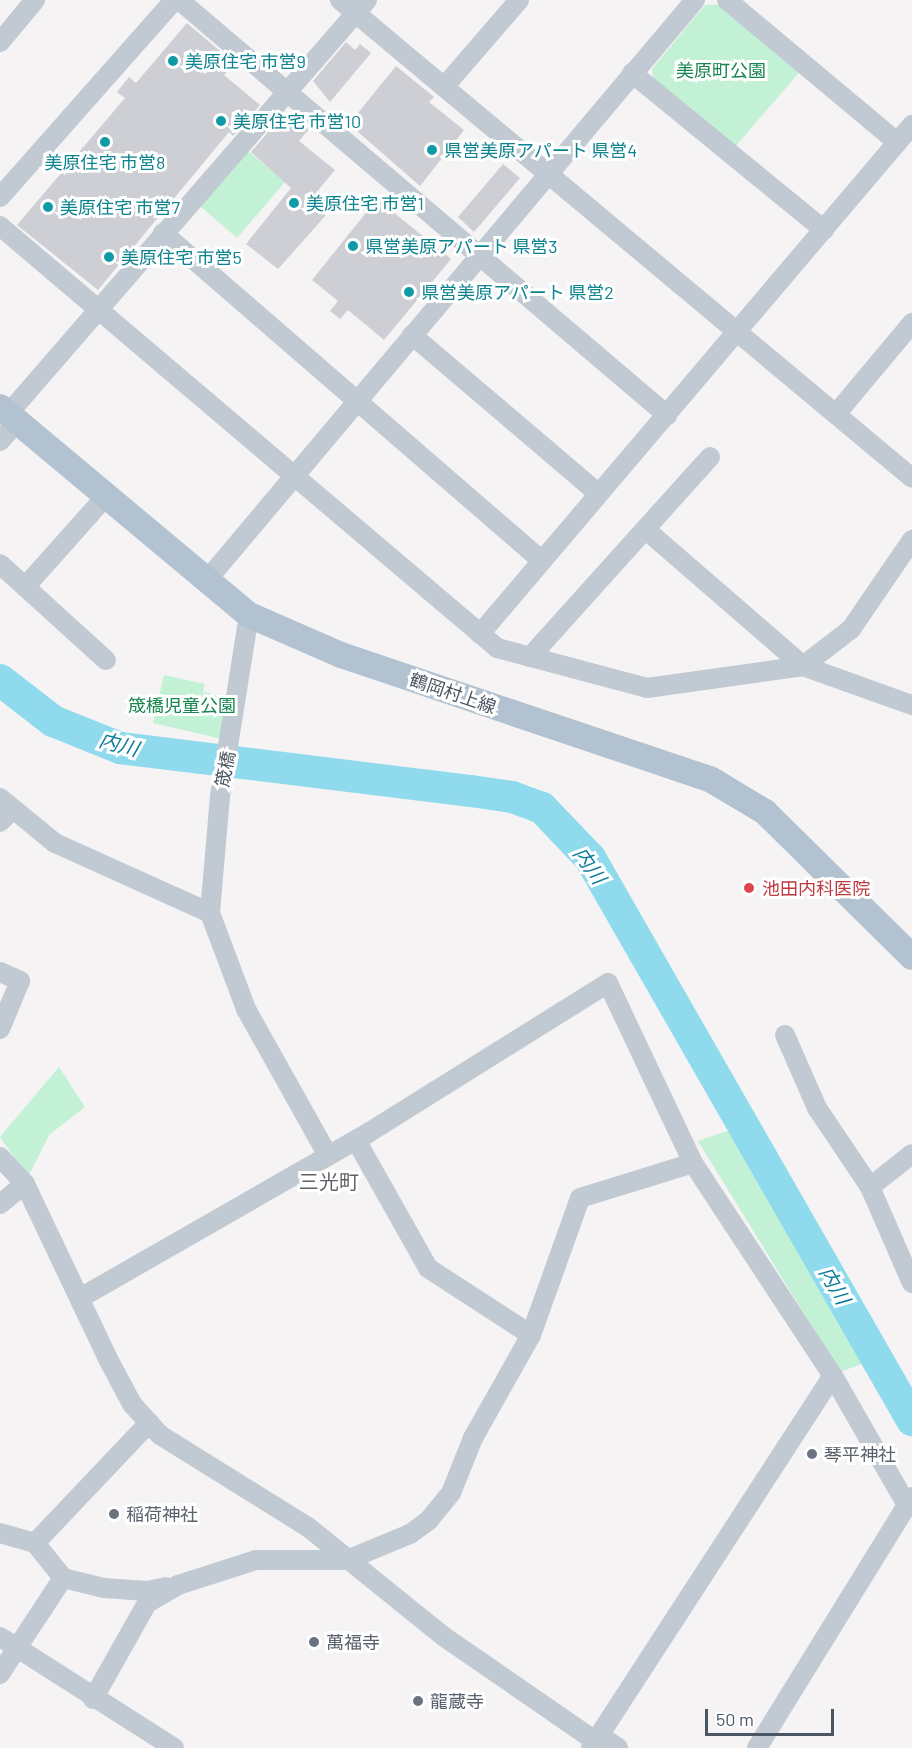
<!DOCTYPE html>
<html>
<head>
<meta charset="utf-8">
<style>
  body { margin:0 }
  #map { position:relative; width:912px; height:1748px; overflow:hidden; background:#f5f3f3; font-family:Barlow,"Noto Sans JP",sans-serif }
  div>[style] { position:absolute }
  .green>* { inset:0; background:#c3f1d5 }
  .river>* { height:32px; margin:-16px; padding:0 16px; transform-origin:16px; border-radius:16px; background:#90daee }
  .building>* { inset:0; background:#cdcfd5 }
  .minor>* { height:20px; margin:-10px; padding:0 10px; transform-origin:10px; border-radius:10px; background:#c1cad2 }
  .major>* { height:26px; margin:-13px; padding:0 13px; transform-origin:13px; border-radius:13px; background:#b3c2d1 }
  .dots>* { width:16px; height:16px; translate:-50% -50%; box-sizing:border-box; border:3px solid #fff; border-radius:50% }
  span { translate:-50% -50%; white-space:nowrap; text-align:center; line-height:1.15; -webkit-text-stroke:6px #fff; paint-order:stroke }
  .culture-label { font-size:18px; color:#0d838f }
  .left { translate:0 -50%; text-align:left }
  .park-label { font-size:18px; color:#17864f }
  .street-label { font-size:18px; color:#4a5661 }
  .health-label { font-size:18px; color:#be3a42 }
  .worship-label { font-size:18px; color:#5b616d }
  .water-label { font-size:20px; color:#0c7c9b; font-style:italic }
  .neighbourhood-label { font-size:20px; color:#5f6368 }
  .scale { position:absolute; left:705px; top:1709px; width:129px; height:27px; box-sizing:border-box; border:3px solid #4a5661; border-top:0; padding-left:8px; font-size:18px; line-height:21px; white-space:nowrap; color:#4a5661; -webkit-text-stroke:4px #fff; paint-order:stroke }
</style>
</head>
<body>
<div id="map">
  <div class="green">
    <div style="clip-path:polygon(727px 4px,803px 68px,733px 149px,654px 86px,652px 69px,705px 5px)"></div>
    <div style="clip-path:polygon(247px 150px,285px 182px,237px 238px,200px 206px)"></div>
    <div style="clip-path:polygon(164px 675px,205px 684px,203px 692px,232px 699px,222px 739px,153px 723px)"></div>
    <div style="clip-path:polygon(59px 1067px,85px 1107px,49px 1135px,28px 1177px,0 1137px)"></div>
    <div style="clip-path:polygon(733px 1129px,872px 1360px,840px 1372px,698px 1141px)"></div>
  </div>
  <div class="river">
    <div style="left:0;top:680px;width:67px;rotate:37.7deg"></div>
    <div style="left:53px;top:721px;width:72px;rotate:21.9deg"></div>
    <div style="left:120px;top:748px;width:354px;rotate:7deg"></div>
    <div style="left:471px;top:791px;width:41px;rotate:8.3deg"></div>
    <div style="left:512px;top:797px;width:32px;rotate:20deg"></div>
    <div style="left:542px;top:808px;width:69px;rotate:46.2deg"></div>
    <div style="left:590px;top:858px;width:648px;rotate:60.19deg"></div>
  </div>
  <div class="building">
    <div style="clip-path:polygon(187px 23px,234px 63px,224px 75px,260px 105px,233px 136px,229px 132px,98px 290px,17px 225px,125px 98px,117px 92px,129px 77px,136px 83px)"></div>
    <div style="clip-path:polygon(346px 42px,355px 50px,360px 44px,371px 53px,330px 102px,313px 81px)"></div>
    <div style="clip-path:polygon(396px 66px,434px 97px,429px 102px,464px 130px,420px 186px,349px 124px)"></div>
    <div style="clip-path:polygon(282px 116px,294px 126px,298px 121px,309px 129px,299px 141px,335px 170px,310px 200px,327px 214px,278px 269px,246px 244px,291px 188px,251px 152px)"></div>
    <div style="clip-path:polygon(503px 164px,520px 178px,474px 232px,458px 217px)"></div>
    <div style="clip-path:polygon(377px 199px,451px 259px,384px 340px,348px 310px,340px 319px,330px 311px,338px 301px,312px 280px)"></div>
  </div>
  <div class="minor">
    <div style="left:179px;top:0;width:641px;rotate:40.38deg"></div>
    <div style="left:340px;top:0;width:745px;rotate:39.88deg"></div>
    <div style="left:727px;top:0;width:222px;rotate:39.9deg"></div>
    <div style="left:0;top:42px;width:55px;rotate:-50.2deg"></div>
    <div style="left:632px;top:73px;width:248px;rotate:39.3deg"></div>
    <div style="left:444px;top:87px;width:115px;rotate:-49.2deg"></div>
    <div style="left:0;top:197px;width:263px;rotate:-48.5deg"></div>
    <div style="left:0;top:226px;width:652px;rotate:40.33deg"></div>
    <div style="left:497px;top:648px;width:155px;rotate:14.9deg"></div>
    <div style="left:647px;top:688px;width:158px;rotate:-8deg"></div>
    <div style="left:803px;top:666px;width:61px;rotate:-37.6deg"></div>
    <div style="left:851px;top:629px;width:108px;rotate:-55.6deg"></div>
    <div style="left:163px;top:233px;width:501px;rotate:40.87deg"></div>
    <div style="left:412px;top:335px;width:245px;rotate:40.4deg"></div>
    <div style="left:8px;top:414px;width:548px;rotate:-49.07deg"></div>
    <div style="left:836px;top:414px;width:119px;rotate:-50.1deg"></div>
    <div style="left:0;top:441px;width:25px;rotate:-48deg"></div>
    <div style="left:645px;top:529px;width:209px;rotate:40.9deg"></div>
    <div style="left:803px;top:666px;width:116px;rotate:19.7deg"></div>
    <div style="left:0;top:564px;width:143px;rotate:42.2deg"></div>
    <div style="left:207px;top:580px;width:758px;rotate:-49.92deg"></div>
    <div style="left:25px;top:587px;width:122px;rotate:-48.3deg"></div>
    <div style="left:249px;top:615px;width:183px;rotate:99.1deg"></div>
    <div style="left:220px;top:796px;width:117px;rotate:94.9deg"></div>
    <div style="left:210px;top:913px;width:103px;rotate:69.4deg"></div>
    <div style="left:246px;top:1009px;width:168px;rotate:60.8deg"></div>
    <div style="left:480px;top:634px;width:668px;rotate:-49.68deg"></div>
    <div style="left:530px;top:657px;width:269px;rotate:-48deg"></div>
    <div style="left:0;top:798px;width:71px;rotate:39.3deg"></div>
    <div style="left:55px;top:843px;width:170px;rotate:24.3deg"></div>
    <div style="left:0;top:822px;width:18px;rotate:-45deg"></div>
    <div style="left:0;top:972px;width:22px;rotate:24deg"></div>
    <div style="left:20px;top:981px;width:52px;rotate:112.6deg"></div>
    <div style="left:785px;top:1035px;width:80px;rotate:66.3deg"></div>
    <div style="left:817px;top:1108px;width:95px;rotate:56.1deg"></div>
    <div style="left:870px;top:1187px;width:105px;rotate:66.4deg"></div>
    <div style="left:356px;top:1140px;width:147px;rotate:60.6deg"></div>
    <div style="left:428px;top:1268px;width:123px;rotate:33deg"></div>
    <div style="left:0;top:1157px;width:37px;rotate:47deg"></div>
    <div style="left:25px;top:1184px;width:191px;rotate:64.6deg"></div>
    <div style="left:107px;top:1357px;width:53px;rotate:62deg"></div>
    <div style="left:132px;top:1404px;width:42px;rotate:47.9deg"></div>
    <div style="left:160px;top:1435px;width:174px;rotate:31.9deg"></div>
    <div style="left:308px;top:1527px;width:174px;rotate:38.9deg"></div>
    <div style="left:443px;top:1636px;width:185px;rotate:34.6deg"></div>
    <div style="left:870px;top:1187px;width:53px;rotate:-38.2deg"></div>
    <div style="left:0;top:1204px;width:32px;rotate:-39deg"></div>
    <div style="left:80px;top:1298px;width:332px;rotate:-29.8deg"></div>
    <div style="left:368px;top:1133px;width:283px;rotate:-32deg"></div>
    <div style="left:608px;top:983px;width:199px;rotate:64.7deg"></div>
    <div style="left:693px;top:1163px;width:255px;rotate:56.7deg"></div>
    <div style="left:833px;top:1376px;width:149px;rotate:60.2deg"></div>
    <div style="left:0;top:1533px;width:36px;rotate:16deg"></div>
    <div style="left:35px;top:1543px;width:45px;rotate:51.3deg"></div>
    <div style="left:63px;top:1578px;width:115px;rotate:123.3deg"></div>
    <div style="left:35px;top:1543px;width:166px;rotate:-46.5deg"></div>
    <div style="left:63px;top:1578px;width:42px;rotate:13.7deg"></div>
    <div style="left:104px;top:1588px;width:43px;rotate:4deg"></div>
    <div style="left:147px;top:1591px;width:20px;rotate:-11deg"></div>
    <div style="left:0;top:1637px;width:206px;rotate:32.5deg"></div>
    <div style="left:93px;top:1699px;width:110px;rotate:-60.6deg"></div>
    <div style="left:147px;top:1603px;width:36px;rotate:-30deg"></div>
    <div style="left:178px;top:1585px;width:82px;rotate:-17.8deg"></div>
    <div style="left:256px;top:1560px;width:91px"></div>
    <div style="left:347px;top:1560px;width:68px;rotate:-22.4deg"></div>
    <div style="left:410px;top:1534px;width:24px;rotate:-36deg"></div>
    <div style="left:429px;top:1520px;width:35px;rotate:-51deg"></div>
    <div style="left:451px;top:1493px;width:59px;rotate:-68.2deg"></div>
    <div style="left:473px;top:1438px;width:118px;rotate:-60.6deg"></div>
    <div style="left:531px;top:1335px;width:145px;rotate:-70.3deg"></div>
    <div style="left:580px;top:1198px;width:118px;rotate:-17.2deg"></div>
    <div style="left:599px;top:1735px;width:23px;rotate:34deg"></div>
    <div style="left:591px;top:1748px;width:444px;rotate:-57deg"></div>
    <div style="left:757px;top:1748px;width:295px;rotate:-58.3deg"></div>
  </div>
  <div class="major">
    <div style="left:0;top:407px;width:324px;rotate:39.9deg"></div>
    <div style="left:249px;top:615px;width:100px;rotate:23.5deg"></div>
    <div style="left:341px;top:655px;width:389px;rotate:18.6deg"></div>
    <div style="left:710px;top:779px;width:64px;rotate:31deg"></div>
    <div style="left:765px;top:812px;width:206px;rotate:44.6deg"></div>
  </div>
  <div class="dots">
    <div style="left:173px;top:61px;background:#0f9aa8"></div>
    <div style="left:221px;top:121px;background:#0f9aa8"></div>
    <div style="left:105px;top:142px;background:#0f9aa8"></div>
    <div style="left:432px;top:150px;background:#0f9aa8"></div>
    <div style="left:294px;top:203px;background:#0f9aa8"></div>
    <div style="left:48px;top:207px;background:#0f9aa8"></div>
    <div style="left:353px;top:246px;background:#0f9aa8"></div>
    <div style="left:109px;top:257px;background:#0f9aa8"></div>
    <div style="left:409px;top:292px;background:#0f9aa8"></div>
    <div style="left:749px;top:888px;background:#e0444e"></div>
    <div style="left:812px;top:1454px;background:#6b7280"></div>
    <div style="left:114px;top:1514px;background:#6b7280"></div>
    <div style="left:314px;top:1642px;background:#6b7280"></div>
    <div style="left:418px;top:1701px;background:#6b7280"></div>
  </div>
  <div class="culture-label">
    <span class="left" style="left:185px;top:61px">美原住宅 市営9</span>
    <span class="left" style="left:233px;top:121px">美原住宅 市営10</span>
    <span class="left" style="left:444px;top:150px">県営美原アパート 県営4</span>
    <span style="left:105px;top:162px">美原住宅 市営8</span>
    <span class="left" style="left:306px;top:203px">美原住宅 市営1</span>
    <span class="left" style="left:60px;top:207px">美原住宅 市営7</span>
    <span class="left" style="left:365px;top:246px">県営美原アパート 県営3</span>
    <span class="left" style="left:121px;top:257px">美原住宅 市営5</span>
    <span class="left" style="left:421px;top:292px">県営美原アパート 県営2</span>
  </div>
  <div class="park-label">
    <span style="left:721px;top:70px">美原町公園</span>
    <span style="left:182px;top:705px">筬橋児童公園</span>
  </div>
  <div class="street-label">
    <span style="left:453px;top:693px;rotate:19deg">鶴岡村上線</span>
    <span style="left:225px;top:769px;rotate:-79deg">筬橋</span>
  </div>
  <div class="health-label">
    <span class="left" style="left:762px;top:888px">池田内科医院</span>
  </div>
  <div class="worship-label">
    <span class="left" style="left:824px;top:1454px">琴平神社</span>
    <span class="left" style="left:126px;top:1514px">稲荷神社</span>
    <span class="left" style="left:326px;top:1642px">萬福寺</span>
    <span class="left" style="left:430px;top:1701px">龍蔵寺</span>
  </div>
  <div class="water-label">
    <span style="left:119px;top:744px;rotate:15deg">内川</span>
    <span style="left:590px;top:865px;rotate:55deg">内川</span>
    <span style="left:835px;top:1285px;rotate:60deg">内川</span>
  </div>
  <div class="neighbourhood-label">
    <span style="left:329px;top:1181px">三光町</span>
  </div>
  <div class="scale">50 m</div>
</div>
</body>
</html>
